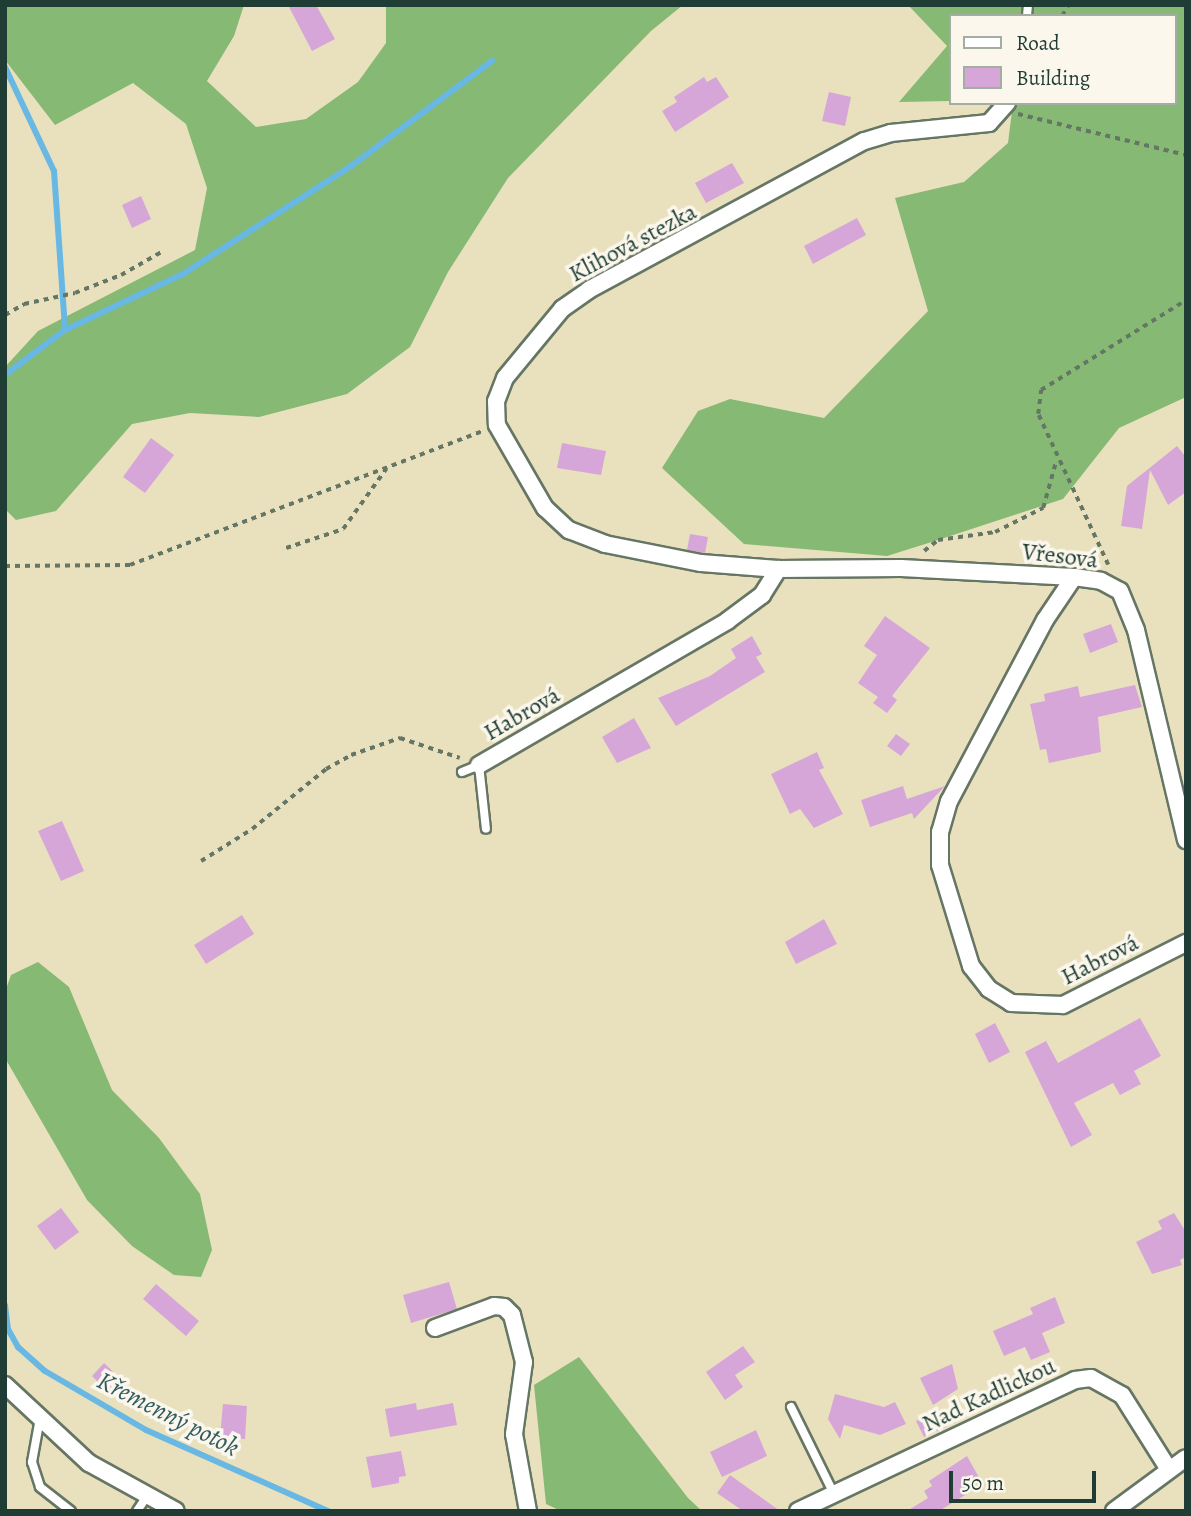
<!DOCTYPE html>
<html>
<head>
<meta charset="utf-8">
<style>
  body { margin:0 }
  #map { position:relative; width:1191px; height:1516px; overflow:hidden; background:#e9e1be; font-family:Alegreya,serif }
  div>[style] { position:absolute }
  .forest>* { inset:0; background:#86b974 }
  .stream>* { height:6px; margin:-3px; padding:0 3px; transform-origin:3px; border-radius:3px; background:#68b8e3 }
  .building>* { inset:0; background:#d6a6d9 }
  .path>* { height:3.5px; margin-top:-1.75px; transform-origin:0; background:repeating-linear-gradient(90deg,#667664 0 5px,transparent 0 10px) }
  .roads { filter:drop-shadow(2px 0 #667664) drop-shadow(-2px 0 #667664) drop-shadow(0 2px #667664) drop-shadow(0 -2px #667664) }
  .lane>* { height:8px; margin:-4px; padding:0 4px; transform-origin:4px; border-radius:4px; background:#fff }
  .street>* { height:16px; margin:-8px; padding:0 8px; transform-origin:8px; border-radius:8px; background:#fff }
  span { translate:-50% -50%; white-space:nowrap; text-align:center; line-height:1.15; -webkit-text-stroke:7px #fbf7ec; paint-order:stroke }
  .street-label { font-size:24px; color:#1f3d34 }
  .water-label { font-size:26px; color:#315c60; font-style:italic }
  .frame { position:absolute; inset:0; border:7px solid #1f3d34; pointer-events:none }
  .legend { position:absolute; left:949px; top:14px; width:228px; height:91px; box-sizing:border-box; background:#fbf7ec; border:2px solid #a3ada2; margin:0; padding:9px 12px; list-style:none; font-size:21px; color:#1f3d34 }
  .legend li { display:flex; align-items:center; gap:14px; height:35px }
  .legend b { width:35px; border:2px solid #a3ada2 }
  .scale { position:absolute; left:949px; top:1471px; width:147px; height:32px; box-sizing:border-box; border:4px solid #1f3d34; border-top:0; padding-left:9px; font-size:21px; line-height:24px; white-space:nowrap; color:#1f3d34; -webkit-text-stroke:5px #fbf7ec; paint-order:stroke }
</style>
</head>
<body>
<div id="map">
  <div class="forest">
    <div style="clip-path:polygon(5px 5px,244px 5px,234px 36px,207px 81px,256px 127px,306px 119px,358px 82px,386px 43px,386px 5px,683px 5px,651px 31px,508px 178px,448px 272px,410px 347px,347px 394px,259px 417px,190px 413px,132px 424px,56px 511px,16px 520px,5px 509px,5px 367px,38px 331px,195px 250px,207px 188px,186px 124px,133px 83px,55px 125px,5px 60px)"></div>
    <div style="clip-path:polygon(908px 5px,1186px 5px,1186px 397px,1119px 428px,1063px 499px,938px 540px,887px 556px,744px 544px,662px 468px,698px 411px,730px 399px,824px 418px,928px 311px,895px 198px,964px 182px,1008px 143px,1013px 103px,1175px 103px,1175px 16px,951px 16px,951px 101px,899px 102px,947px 46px)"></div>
    <div style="clip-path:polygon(38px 962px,69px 987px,112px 1090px,159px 1138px,200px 1194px,212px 1250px,201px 1277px,174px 1275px,132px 1246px,87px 1200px,5px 1058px,5px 992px,11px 975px)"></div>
    <div style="clip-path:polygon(579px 1357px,688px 1498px,702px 1511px,561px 1511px,546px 1504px,534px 1385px)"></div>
  </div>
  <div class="stream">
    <div style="left:5px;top:67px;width:115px;rotate:64.8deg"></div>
    <div style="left:54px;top:171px;width:159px;rotate:86deg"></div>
    <div style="left:5px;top:375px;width:75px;rotate:-36.9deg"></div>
    <div style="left:65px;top:330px;width:131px;rotate:-25.4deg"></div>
    <div style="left:183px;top:274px;width:200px;rotate:-32.7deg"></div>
    <div style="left:351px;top:166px;width:176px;rotate:-36.7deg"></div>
    <div style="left:5px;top:1305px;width:24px;rotate:83deg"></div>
    <div style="left:8px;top:1329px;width:21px;rotate:61deg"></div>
    <div style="left:18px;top:1347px;width:36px;rotate:42deg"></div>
    <div style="left:45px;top:1371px;width:117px;rotate:30.3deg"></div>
    <div style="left:146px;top:1430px;width:199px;rotate:24deg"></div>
  </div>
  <div class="building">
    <div style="clip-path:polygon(288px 5px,316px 5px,335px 39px,312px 51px)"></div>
    <div style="clip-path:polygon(704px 77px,707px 82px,716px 77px,729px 97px,675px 132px,662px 111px,677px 102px,674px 97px)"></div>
    <div style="clip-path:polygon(829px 92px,851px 97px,845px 126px,822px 121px)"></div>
    <div style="clip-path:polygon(732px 163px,744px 183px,706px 203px,695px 183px)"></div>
    <div style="clip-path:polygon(141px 196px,151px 219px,132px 228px,122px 205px)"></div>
    <div style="clip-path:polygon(857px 218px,866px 235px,813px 264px,804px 246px)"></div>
    <div style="clip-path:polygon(151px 438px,174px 455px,145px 493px,123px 477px)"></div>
    <div style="clip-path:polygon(562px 443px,606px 451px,601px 475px,557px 468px)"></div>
    <div style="clip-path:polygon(1177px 446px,1186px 457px,1186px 492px,1168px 505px,1150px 470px,1142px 529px,1121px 526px,1127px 486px)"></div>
    <div style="clip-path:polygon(690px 534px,708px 537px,705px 553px,687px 550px)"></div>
    <div style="clip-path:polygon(885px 616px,930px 648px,892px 696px,897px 700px,887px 713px,873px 703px,878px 697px,858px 683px,877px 655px,864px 646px)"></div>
    <div style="clip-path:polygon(1111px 624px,1118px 642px,1090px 653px,1083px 634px)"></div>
    <div style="clip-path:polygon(752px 636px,762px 654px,756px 657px,765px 672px,676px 726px,658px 698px,710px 676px,736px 658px,731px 649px)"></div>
    <div style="clip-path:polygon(1135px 685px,1142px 707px,1098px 717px,1101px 752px,1049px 763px,1046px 749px,1040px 750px,1030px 704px,1045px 701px,1044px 694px,1078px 686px,1080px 697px)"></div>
    <div style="clip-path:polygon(634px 718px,651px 748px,617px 763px,602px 737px)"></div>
    <div style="clip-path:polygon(896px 734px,910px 744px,901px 756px,887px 746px)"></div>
    <div style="clip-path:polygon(817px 752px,824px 768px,819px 770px,843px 814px,814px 828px,800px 809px,790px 814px,771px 774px)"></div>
    <div style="clip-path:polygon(903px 786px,907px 799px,945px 786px,914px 819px,912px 813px,870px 827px,861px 800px)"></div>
    <div style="clip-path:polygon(62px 821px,84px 871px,61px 881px,38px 831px)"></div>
    <div style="clip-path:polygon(242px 915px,254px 934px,206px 964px,194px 945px)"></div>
    <div style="clip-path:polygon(824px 919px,837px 944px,796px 964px,785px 942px)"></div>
    <div style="clip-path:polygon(1140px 1018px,1161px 1056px,1134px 1071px,1141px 1084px,1120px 1095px,1113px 1083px,1074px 1103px,1092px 1135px,1071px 1147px,1025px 1052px,1046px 1041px,1058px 1063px)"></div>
    <div style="clip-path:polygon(995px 1023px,1010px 1052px,989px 1063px,975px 1034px)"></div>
    <div style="clip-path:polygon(61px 1208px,79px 1232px,55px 1250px,37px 1226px)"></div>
    <div style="clip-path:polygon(1174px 1213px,1186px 1232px,1186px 1257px,1180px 1260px,1182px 1265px,1152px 1274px,1136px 1242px,1162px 1229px,1158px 1221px)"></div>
    <div style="clip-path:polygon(449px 1282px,457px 1309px,411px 1323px,403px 1295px)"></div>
    <div style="clip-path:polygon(156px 1284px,199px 1321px,186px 1336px,143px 1299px)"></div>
    <div style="clip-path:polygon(1055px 1297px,1065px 1323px,1042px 1333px,1050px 1352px,1031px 1360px,1025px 1347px,1004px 1356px,993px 1331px,1033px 1314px,1030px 1308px)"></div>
    <div style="clip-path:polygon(743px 1346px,755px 1362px,735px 1375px,743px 1387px,725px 1400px,706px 1372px)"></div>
    <div style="clip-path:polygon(104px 1363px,123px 1381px,110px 1394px,92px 1376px)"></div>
    <div style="clip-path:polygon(952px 1364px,958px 1389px,933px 1405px,920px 1378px)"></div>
    <div style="clip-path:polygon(835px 1394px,884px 1407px,895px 1402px,906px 1424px,880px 1435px,844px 1425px,840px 1439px,828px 1419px)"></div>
    <div style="clip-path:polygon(416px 1403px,417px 1410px,453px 1403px,457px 1425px,390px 1437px,385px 1409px)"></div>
    <div style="clip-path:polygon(223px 1404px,247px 1406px,245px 1439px,220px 1437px)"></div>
    <div style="clip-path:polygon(940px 1410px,948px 1426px,924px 1437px,916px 1421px)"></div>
    <div style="clip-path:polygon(756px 1430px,767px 1456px,722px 1477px,710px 1452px)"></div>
    <div style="clip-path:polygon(401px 1451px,406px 1476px,399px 1477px,399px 1483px,372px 1488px,366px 1457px)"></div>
    <div style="clip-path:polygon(967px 1456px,981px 1481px,964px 1491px,967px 1494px,939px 1511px,907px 1511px,928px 1498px,924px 1491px,932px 1486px,929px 1481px)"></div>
    <div style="clip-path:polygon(730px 1475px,780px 1511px,743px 1511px,717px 1493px)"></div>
  </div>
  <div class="path">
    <div style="left:1062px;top:16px;width:13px;rotate:-61deg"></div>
    <div style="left:1018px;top:114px;width:173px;rotate:13.7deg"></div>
    <div style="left:5px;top:315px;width:22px;rotate:-30deg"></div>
    <div style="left:24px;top:304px;width:52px;rotate:-12.2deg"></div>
    <div style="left:75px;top:293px;width:49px;rotate:-21.4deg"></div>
    <div style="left:121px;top:275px;width:48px;rotate:-29.7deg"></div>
    <div style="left:286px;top:548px;width:60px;rotate:-18.4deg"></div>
    <div style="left:343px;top:529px;width:74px;rotate:-54.4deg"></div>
    <div style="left:924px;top:551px;width:18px;rotate:-38deg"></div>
    <div style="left:938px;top:540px;width:58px;rotate:-8deg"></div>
    <div style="left:995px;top:532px;width:54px;rotate:-26.6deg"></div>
    <div style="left:1043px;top:508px;width:49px;rotate:-74.5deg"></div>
    <div style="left:1108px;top:565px;width:166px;rotate:-114.9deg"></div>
    <div style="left:1038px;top:414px;width:24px;rotate:-83deg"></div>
    <div style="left:1041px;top:390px;width:171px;rotate:-31.8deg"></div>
    <div style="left:5px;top:566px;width:125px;rotate:-0.5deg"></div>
    <div style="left:130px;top:565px;width:377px;rotate:-20.8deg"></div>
    <div style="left:201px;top:861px;width:60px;rotate:-32.1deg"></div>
    <div style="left:252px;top:829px;width:95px;rotate:-39deg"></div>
    <div style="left:326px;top:769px;width:29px;rotate:-29deg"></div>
    <div style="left:351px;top:755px;width:52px;rotate:-19.1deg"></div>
    <div style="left:400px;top:738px;width:63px;rotate:18.4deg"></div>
  </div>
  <div class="roads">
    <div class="lane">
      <div style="left:1027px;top:16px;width:11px;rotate:-85deg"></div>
      <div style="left:462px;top:772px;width:18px;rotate:-22deg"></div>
      <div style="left:479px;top:765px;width:64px;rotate:83.8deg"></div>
      <div style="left:791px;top:1407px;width:97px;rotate:63.7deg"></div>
      <div style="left:40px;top:1418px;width:45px;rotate:100.3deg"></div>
      <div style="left:32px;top:1462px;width:26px;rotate:72deg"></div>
      <div style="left:40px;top:1487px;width:39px;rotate:38deg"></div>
      <div style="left:137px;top:1511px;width:18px;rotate:-56deg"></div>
    </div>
    <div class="street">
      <div style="left:1007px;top:103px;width:27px;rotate:132deg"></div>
      <div style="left:989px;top:123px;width:99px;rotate:174.2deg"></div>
      <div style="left:891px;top:133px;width:28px;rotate:163deg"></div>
      <div style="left:864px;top:141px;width:313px;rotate:151.6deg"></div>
      <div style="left:589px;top:290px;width:33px;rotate:145deg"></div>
      <div style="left:562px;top:309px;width:89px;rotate:129.6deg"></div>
      <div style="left:505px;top:378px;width:25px;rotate:111deg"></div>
      <div style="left:496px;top:401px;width:24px;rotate:88deg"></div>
      <div style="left:497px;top:425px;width:96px;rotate:60deg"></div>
      <div style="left:545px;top:508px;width:33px;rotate:43deg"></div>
      <div style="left:569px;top:530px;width:39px;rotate:21deg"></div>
      <div style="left:605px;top:544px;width:98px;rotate:11.2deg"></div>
      <div style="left:701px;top:563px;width:77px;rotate:4.5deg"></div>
      <div style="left:778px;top:569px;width:123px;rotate:-0.5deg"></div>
      <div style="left:901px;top:568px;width:173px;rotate:3deg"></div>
      <div style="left:1074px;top:577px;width:27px;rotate:8deg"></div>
      <div style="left:1101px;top:581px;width:21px;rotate:28deg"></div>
      <div style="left:1120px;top:591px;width:42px;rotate:67.7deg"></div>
      <div style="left:1136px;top:630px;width:216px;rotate:76.6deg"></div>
      <div style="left:1074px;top:577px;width:52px;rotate:124deg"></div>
      <div style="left:1045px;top:620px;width:205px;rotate:117.9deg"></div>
      <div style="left:949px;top:801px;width:32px;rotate:106deg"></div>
      <div style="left:940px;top:832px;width:33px;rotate:90deg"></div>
      <div style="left:940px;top:865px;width:106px;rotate:72.9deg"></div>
      <div style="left:971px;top:966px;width:29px;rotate:52deg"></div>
      <div style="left:989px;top:989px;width:26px;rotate:32deg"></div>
      <div style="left:1011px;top:1003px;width:52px;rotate:2.2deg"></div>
      <div style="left:1063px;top:1005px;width:138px;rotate:-26.8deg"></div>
      <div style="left:479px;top:765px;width:287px;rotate:-30.1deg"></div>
      <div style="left:727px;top:621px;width:44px;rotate:-36.6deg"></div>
      <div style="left:762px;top:595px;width:31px;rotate:-58deg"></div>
      <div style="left:435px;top:1328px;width:63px;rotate:-20.4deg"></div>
      <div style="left:494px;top:1306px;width:10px;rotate:6deg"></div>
      <div style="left:504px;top:1307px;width:11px;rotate:45deg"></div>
      <div style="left:512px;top:1315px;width:49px;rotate:75.7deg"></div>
      <div style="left:524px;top:1362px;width:73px;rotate:97.9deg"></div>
      <div style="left:514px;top:1434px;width:78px;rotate:79.7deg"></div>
      <div style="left:5px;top:1385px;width:115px;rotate:42.9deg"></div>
      <div style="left:89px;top:1463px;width:99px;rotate:28.9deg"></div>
      <div style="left:798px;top:1511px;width:306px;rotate:-25.3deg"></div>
      <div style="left:1075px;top:1380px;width:16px;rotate:-7deg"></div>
      <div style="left:1091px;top:1378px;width:35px;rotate:29deg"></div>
      <div style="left:1122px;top:1395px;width:86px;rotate:57.8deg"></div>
      <div style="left:1114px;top:1511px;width:89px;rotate:-36.4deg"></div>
    </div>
  </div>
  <div class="street-label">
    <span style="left:633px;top:243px;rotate:-28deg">Klihová stezka</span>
    <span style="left:1060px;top:556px;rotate:7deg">Vřesová</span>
    <span style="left:522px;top:714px;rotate:-30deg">Habrová</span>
    <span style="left:1100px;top:960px;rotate:-27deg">Habrová</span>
    <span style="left:989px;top:1395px;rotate:-25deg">Nad Kadlickou</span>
  </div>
  <div class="water-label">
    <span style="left:168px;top:1414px;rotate:27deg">Křemenný potok</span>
  </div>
  <div class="frame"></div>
  <ul class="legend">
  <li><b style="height:9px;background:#fff"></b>Road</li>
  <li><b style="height:19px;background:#d6a6d9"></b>Building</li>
  </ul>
  <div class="scale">50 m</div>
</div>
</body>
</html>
